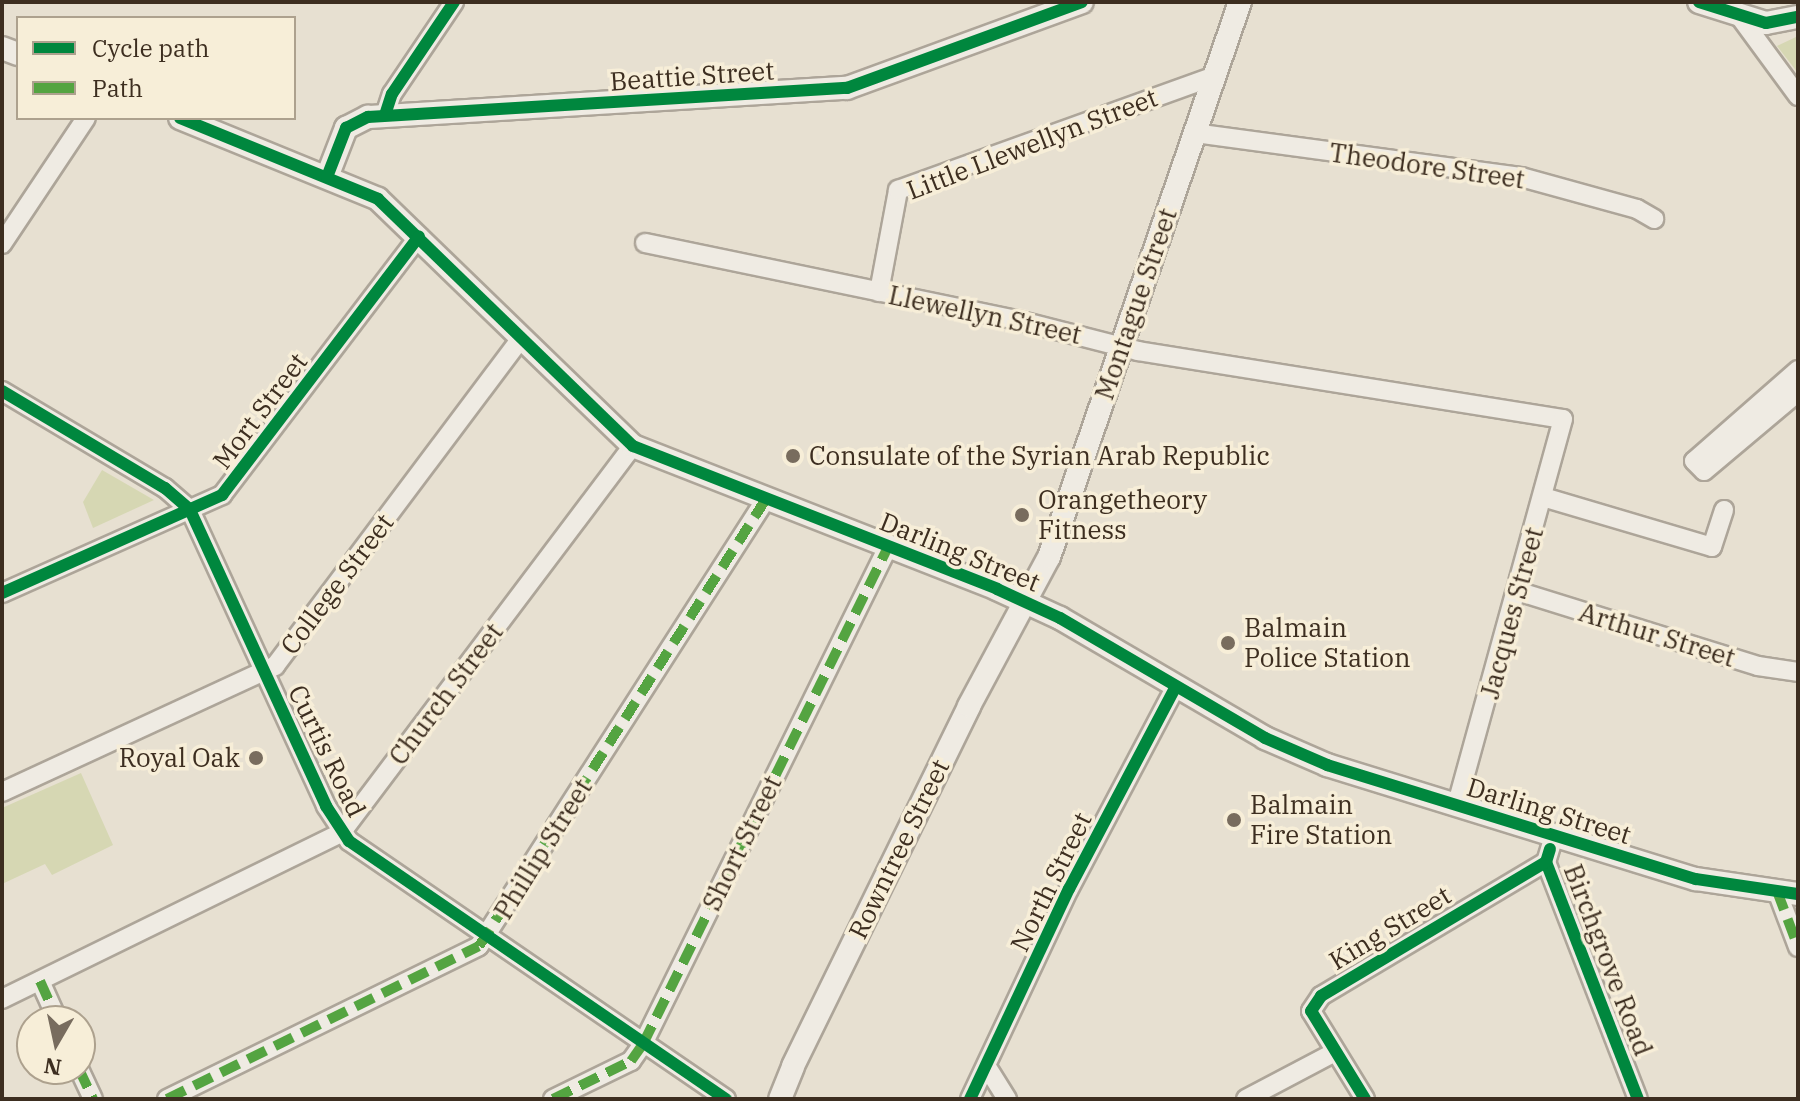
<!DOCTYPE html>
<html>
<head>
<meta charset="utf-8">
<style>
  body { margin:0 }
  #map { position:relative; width:1800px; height:1101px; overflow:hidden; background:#e7e0d1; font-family:"IBM Plex Serif",serif }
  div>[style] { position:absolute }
  .green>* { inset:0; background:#d6d7b3 }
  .roads { filter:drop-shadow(2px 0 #ada599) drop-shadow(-2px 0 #ada599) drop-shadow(0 2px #ada599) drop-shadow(0 -2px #ada599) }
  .minor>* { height:18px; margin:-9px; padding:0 9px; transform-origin:9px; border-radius:9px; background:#efebe3 }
  .tertiary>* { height:22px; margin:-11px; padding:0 11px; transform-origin:11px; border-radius:11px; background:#efebe3 }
  .quiet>* { height:10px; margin-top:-5px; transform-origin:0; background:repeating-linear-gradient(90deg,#54a441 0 20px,transparent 0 30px) }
  .cycleway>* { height:12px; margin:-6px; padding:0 6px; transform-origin:6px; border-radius:6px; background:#00873e }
  .dots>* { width:22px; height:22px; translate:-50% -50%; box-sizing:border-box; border:4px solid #f7eed8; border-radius:50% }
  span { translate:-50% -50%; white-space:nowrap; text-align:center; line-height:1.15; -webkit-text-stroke:7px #f7eed8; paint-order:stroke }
  .street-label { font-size:26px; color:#3d2e20 }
  .poi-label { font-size:26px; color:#3d2e20 }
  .left { translate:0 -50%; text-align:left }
  .right { translate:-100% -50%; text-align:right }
  .frame { position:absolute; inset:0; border:4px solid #3d2e20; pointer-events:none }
  .legend { position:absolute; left:16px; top:16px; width:280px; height:104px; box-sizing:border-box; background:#f7eed8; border:2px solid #ada18e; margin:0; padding:10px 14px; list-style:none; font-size:24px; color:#3d2e20 }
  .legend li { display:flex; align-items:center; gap:16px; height:40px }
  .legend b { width:40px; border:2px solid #ada18e }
  .north { position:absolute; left:16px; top:1005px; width:80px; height:80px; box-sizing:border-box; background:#f7eed8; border:2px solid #ada18e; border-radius:50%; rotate:189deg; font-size:22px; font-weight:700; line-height:32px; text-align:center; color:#3d2e20 }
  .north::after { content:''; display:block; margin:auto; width:28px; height:36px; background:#786c5e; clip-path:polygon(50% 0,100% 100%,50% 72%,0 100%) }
</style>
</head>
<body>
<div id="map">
  <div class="green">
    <div style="clip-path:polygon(1798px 36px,1798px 73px,1777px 46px)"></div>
    <div style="clip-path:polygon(102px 470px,154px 500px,93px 528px,83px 502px)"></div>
    <div style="clip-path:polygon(81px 773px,113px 845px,52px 875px,45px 864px,2px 884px,2px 808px)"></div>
  </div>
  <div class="roads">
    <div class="minor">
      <div style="left:1740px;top:17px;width:98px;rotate:53.7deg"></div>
      <div style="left:385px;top:115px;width:22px;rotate:-72deg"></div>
      <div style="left:392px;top:94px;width:111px;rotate:-56deg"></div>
      <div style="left:1195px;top:133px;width:329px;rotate:7.7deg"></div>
      <div style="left:1521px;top:177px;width:120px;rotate:15.4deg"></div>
      <div style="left:1637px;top:209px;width:20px;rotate:30deg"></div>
      <div style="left:645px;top:243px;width:384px;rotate:11.7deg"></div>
      <div style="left:1021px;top:321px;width:121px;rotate:14.4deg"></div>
      <div style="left:1138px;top:351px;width:430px;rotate:9.1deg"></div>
      <div style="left:1563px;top:419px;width:400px;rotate:105.4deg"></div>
      <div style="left:2px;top:244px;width:151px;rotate:-56.3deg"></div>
      <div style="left:879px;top:292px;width:104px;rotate:-79.4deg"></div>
      <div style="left:898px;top:190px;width:336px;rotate:-19.8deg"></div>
      <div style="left:1798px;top:370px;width:138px;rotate:138.8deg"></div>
      <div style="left:1694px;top:461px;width:14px;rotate:45deg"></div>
      <div style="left:1704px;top:471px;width:123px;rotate:-40deg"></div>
      <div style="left:2px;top:391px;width:190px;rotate:30.8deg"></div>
      <div style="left:165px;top:488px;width:33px;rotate:41deg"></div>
      <div style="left:190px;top:510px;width:326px;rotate:65.3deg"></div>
      <div style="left:326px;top:806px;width:42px;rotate:56.7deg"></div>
      <div style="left:349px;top:841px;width:457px;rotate:34.4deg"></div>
      <div style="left:1543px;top:497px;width:176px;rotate:16.5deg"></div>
      <div style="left:1712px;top:547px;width:39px;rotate:-72deg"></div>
      <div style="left:1517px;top:591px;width:252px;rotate:17.3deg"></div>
      <div style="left:1758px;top:666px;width:40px;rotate:8.5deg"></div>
      <div style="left:2px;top:593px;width:241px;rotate:-24deg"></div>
      <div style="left:222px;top:495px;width:325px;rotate:-52.7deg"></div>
      <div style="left:2px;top:792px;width:301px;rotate:-24.8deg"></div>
      <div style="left:275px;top:666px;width:410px;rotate:-53.1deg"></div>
      <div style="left:1554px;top:836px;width:27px;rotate:107deg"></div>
      <div style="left:1546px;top:862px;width:254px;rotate:68.8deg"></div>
      <div style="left:1777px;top:891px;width:60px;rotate:69.4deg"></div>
      <div style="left:40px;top:981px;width:44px;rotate:65.8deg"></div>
      <div style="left:2px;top:999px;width:377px;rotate:-26.1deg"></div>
      <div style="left:341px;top:833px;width:485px;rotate:-53deg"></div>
      <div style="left:987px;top:1067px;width:38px;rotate:58deg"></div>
      <div style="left:79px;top:1069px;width:33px;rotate:65deg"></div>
      <div style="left:167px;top:1099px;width:347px;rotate:-26.1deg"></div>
      <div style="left:479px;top:946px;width:531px;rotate:-57.3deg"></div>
      <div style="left:553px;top:1099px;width:87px;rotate:-26deg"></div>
      <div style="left:631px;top:1061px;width:21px;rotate:-55deg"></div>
      <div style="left:643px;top:1044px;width:554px;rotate:-63.76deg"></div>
      <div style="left:970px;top:1099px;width:232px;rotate:-64.8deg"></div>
      <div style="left:1069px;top:889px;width:229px;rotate:-62.2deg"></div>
      <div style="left:1246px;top:1099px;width:101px;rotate:-27.8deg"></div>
      <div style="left:1365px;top:1099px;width:103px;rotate:-121.5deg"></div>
      <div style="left:1311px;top:1011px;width:18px;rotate:-56deg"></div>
      <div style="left:1321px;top:996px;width:262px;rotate:-30.8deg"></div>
    </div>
    <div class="tertiary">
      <div style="left:1699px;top:2px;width:70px;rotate:17.4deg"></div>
      <div style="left:1766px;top:23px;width:33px;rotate:-11deg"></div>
      <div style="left:2px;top:48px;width:17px;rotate:21deg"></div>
      <div style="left:180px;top:118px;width:214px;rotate:22.2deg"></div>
      <div style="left:378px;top:199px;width:355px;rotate:44.1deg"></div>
      <div style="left:633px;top:446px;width:391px;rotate:21.4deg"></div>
      <div style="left:997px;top:589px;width:69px;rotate:24.7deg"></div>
      <div style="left:1060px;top:618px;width:238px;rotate:30.3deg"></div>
      <div style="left:1265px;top:738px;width:68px;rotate:23.5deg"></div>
      <div style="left:1327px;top:765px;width:386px;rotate:17.2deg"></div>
      <div style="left:1696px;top:879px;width:103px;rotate:8.4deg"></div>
      <div style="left:327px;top:177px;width:53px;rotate:-68.8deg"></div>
      <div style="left:346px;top:128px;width:25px;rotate:-27deg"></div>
      <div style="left:368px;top:117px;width:480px;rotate:-3.5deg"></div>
      <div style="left:847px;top:88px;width:250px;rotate:-20.1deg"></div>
      <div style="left:780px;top:1099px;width:35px;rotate:-68deg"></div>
      <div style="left:793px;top:1066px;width:401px;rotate:-63.9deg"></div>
      <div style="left:969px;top:706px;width:169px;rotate:-61.8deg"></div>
      <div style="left:1049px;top:557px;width:587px;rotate:-71.01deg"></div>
    </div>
  </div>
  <div class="quiet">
    <div style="left:1777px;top:891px;width:60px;rotate:69.4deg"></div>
    <div style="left:40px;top:981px;width:44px;rotate:65.8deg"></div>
    <div style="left:79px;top:1069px;width:33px;rotate:65deg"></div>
    <div style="left:167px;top:1099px;width:347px;rotate:-26.1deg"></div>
    <div style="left:479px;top:946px;width:531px;rotate:-57.3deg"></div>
    <div style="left:553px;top:1099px;width:87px;rotate:-26deg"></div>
    <div style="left:631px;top:1061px;width:21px;rotate:-55deg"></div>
    <div style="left:643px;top:1044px;width:554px;rotate:-63.76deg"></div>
  </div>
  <div class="cycleway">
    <div style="left:1699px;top:2px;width:70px;rotate:17.4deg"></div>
    <div style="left:1766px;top:23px;width:33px;rotate:-11deg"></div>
    <div style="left:385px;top:115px;width:22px;rotate:-72deg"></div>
    <div style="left:392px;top:94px;width:111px;rotate:-56deg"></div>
    <div style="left:180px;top:118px;width:214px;rotate:22.2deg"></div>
    <div style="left:378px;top:199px;width:355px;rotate:44.1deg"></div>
    <div style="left:633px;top:446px;width:391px;rotate:21.4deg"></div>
    <div style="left:997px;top:589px;width:69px;rotate:24.7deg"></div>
    <div style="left:1060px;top:618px;width:238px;rotate:30.3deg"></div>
    <div style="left:1265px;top:738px;width:68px;rotate:23.5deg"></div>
    <div style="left:1327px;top:765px;width:386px;rotate:17.2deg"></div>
    <div style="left:1696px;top:879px;width:103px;rotate:8.4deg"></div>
    <div style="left:327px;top:177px;width:53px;rotate:-68.8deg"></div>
    <div style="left:346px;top:128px;width:25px;rotate:-27deg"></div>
    <div style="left:368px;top:117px;width:480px;rotate:-3.5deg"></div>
    <div style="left:847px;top:88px;width:250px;rotate:-20.1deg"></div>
    <div style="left:2px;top:391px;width:190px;rotate:30.8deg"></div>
    <div style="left:165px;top:488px;width:33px;rotate:41deg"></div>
    <div style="left:190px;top:510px;width:326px;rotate:65.3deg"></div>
    <div style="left:326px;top:806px;width:42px;rotate:56.7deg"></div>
    <div style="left:349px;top:841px;width:457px;rotate:34.4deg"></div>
    <div style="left:2px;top:593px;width:241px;rotate:-24deg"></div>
    <div style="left:222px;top:495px;width:325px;rotate:-52.7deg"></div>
    <div style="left:1550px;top:849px;width:14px;rotate:107deg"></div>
    <div style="left:1546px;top:862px;width:254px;rotate:68.8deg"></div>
    <div style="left:970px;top:1099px;width:232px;rotate:-64.8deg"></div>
    <div style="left:1069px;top:889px;width:229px;rotate:-62.2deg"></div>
    <div style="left:1365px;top:1099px;width:103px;rotate:-121.5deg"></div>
    <div style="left:1311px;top:1011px;width:18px;rotate:-56deg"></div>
    <div style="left:1321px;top:996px;width:262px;rotate:-30.8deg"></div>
  </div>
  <div class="dots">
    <div style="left:793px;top:456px;background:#786c5e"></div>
    <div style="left:1022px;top:515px;background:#786c5e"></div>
    <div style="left:1228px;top:643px;background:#786c5e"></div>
    <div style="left:256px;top:758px;background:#786c5e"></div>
    <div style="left:1234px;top:820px;background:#786c5e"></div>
  </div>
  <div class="street-label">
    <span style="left:692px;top:76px;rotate:-4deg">Beattie Street</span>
    <span style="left:1032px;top:144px;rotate:-21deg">Little Llewellyn Street</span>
    <span style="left:1427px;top:166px;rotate:8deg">Theodore Street</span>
    <span style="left:1136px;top:304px;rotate:-71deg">Montague Street</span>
    <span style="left:985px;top:315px;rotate:12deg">Llewellyn Street</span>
    <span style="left:260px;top:411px;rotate:-53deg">Mort Street</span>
    <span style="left:960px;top:552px;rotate:22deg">Darling Street</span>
    <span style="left:337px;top:584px;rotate:-53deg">College Street</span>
    <span style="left:1512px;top:613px;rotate:-75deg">Jacques Street</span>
    <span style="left:1657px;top:635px;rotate:17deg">Arthur Street</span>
    <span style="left:446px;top:694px;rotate:-53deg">Church Street</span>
    <span style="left:327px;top:751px;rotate:64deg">Curtis Road</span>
    <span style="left:1549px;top:811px;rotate:17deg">Darling Street</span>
    <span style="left:742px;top:843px;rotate:-64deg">Short Street</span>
    <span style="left:543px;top:849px;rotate:-58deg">Phillip Street</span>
    <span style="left:899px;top:849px;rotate:-64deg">Rowntree Street</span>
    <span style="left:1051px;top:882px;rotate:-64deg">North Street</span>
    <span style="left:1390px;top:928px;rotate:-31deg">King Street</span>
    <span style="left:1608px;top:960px;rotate:69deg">Birchgrove Road</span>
  </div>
  <div class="poi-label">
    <span class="left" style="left:809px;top:456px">Consulate of the Syrian Arab Republic</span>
    <span class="left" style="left:1038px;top:515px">Orangetheory<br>Fitness</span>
    <span class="left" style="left:1244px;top:643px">Balmain<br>Police Station</span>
    <span class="right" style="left:240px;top:758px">Royal Oak</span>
    <span class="left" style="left:1250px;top:820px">Balmain<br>Fire Station</span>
  </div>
  <div class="frame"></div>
  <ul class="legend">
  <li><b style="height:10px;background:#00873e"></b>Cycle path</li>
  <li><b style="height:10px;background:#54a441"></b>Path</li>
  </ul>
  <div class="north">N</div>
</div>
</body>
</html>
